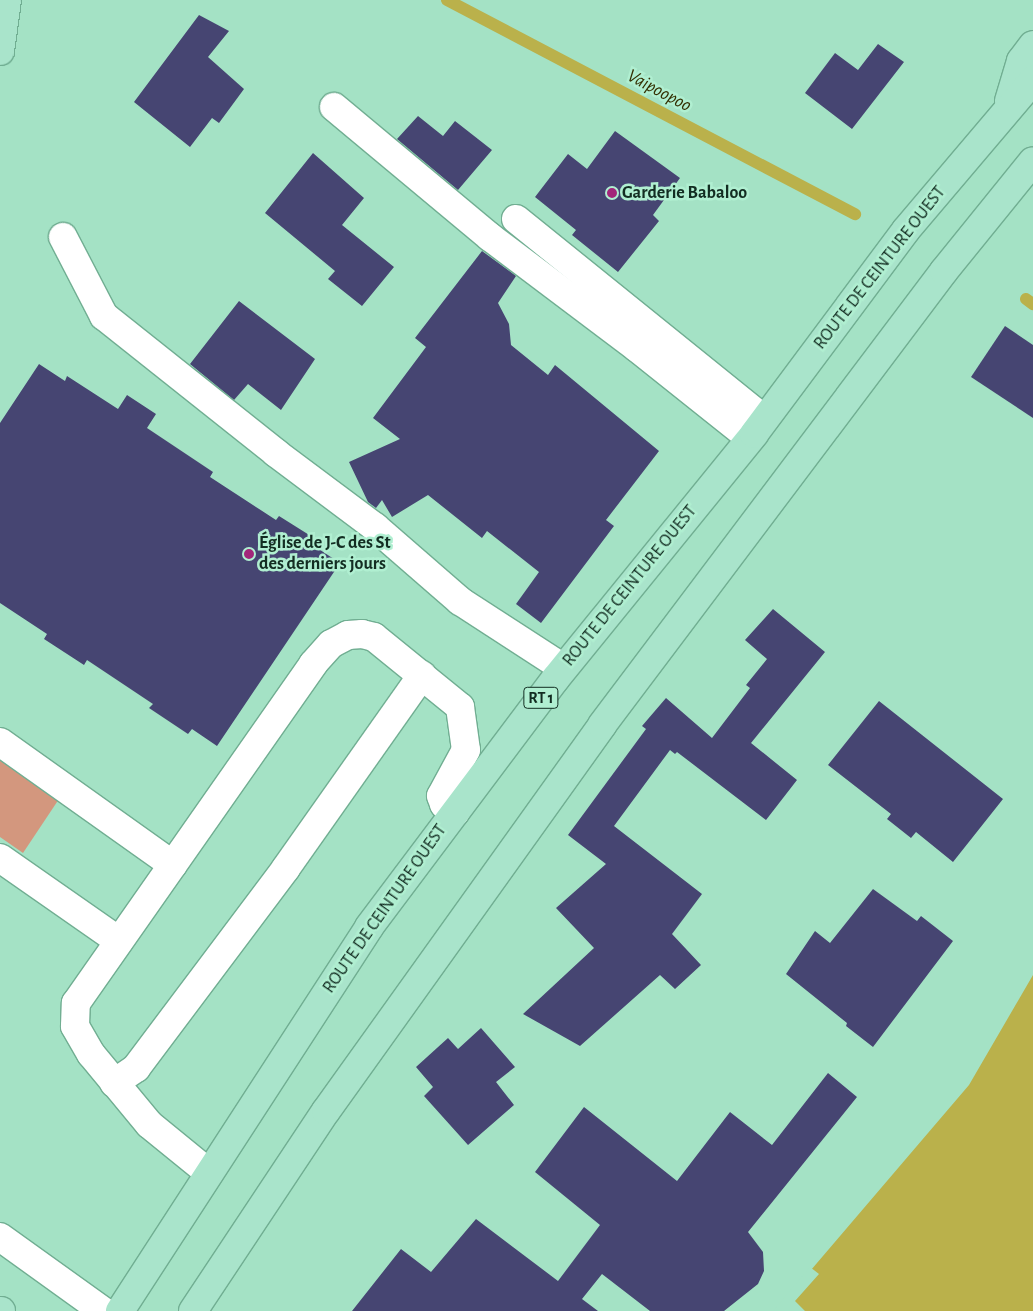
<!DOCTYPE html>
<html>
<head>
<meta charset="utf-8">
<style>
  body { margin:0 }
  #map { position:relative; width:1033px; height:1311px; overflow:hidden; background:#a4e2c5; font-family:"Alegreya Sans",sans-serif }
  div>[style] { position:absolute }
  .green>* { inset:0; background:#d3977e }
  .water>* { inset:0; background:#bab14b }
  .pier>* { inset:0; background:#a4e2c5 }
  .stream>* { height:12px; margin:-6px; padding:0 6px; transform-origin:6px; border-radius:6px; background:#bab14b }
  .building>* { inset:0; background:#464572 }
  .roads { filter:drop-shadow(1px 0 #71ae92) drop-shadow(-1px 0 #71ae92) drop-shadow(0 1px #71ae92) drop-shadow(0 -1px #71ae92) }
  .minor>* { height:28px; margin:-14px; padding:0 14px; transform-origin:14px; border-radius:14px; background:#fff }
  .major>* { height:28px; margin:-14px; padding:0 14px; transform-origin:14px; border-radius:14px; background:#a9e4cb }
  .dots>* { width:14px; height:14px; translate:-50% -50%; box-sizing:border-box; border:2px solid #b0efd1; border-radius:50% }
  span { translate:-50% -50%; white-space:nowrap; text-align:center; line-height:1.15; -webkit-text-stroke:5px #b0efd1; paint-order:stroke }
  .shield-label span { padding:1px 4px; background:#b0efd1; border:1px solid; border-radius:4px; -webkit-text-stroke-width:0 }
  .shield-label { font-size:16px; color:#132d22; font-weight:700 }
  .poi-label { font-size:18px; color:#132d22; font-weight:700 }
  .left { translate:0 -50%; text-align:left }
  .street-label { font-size:18px; color:#132d22 }
  .water-label { font-size:19px; color:#332f02; font-style:italic }
</style>
</head>
<body>
<div id="map">
  <div class="green">
    <div style="clip-path:polygon(0 745px,65px 790px,23px 853px,0 837px)"></div>
  </div>
  <div class="water">
    <div style="clip-path:polygon(1033px 975px,1033px 1311px,776px 1311px,969px 1085px)"></div>
  </div>
  <div class="pier">
    <div style="clip-path:polygon(810px 1267px,819px 1274px,795px 1301px,805px 1311px,773px 1311px)"></div>
  </div>
  <div class="stream">
    <div style="left:447px;top:0;width:461px;rotate:27.7deg"></div>
    <div style="left:1026px;top:299px;width:9px;rotate:36deg"></div>
  </div>
  <div class="building">
    <div style="clip-path:polygon(199px 15px,229px 31px,208px 57px,244px 89px,219px 123px,212px 118px,190px 147px,134px 102px)"></div>
    <div style="clip-path:polygon(878px 44px,904px 62px,852px 129px,805px 93px,835px 53px,858px 70px)"></div>
    <div style="clip-path:polygon(418px 116px,443px 136px,455px 121px,492px 150px,458px 190px,397px 139px)"></div>
    <div style="clip-path:polygon(615px 131px,680px 178px,653px 215px,659px 221px,618px 272px,572px 235px,576px 230px,535px 197px,568px 154px,587px 169px)"></div>
    <div style="clip-path:polygon(313px 153px,364px 198px,342px 225px,394px 267px,362px 306px,328px 279px,335px 271px,265px 213px)"></div>
    <div style="clip-path:polygon(482px 251px,516px 276px,498px 303px,509px 324px,511px 345px,548px 375px,555px 365px,659px 451px,606px 520px,614px 526px,541px 623px,516px 604px,539px 572px,487px 531px,482px 538px,428px 495px,392px 517px,382px 500px,376px 508px,368px 502px,349px 462px,400px 439px,373px 418px,426px 347px,415px 338px)"></div>
    <div style="clip-path:polygon(239px 301px,315px 359px,281px 410px,248px 384px,234px 400px,190px 364px)"></div>
    <div style="clip-path:polygon(1005px 326px,1033px 345px,1033px 418px,971px 377px)"></div>
    <div style="clip-path:polygon(39px 364px,65px 381px,67px 376px,118px 409px,127px 395px,156px 414px,147px 428px,213px 472px,210px 477px,276px 520px,279px 516px,314px 538px,308px 542px,340px 563px,217px 746px,192px 729px,188px 734px,149px 708px,153px 704px,87px 660px,84px 665px,44px 639px,47px 634px,0 603px,0 423px)"></div>
    <div style="clip-path:polygon(773px 609px,825px 652px,751px 743px,797px 780px,766px 820px,677px 752px,675px 754px,670px 750px,614px 826px,702px 894px,672px 934px,701px 965px,675px 989px,660px 975px,580px 1046px,523px 1014px,594px 948px,556px 908px,606px 864px,568px 835px,646px 729px,642px 726px,666px 698px,712px 738px,750px 688px,746px 685px,767px 659px,745px 640px)"></div>
    <div style="clip-path:polygon(879px 701px,1003px 799px,953px 862px,916px 832px,911px 838px,887px 819px,891px 814px,828px 765px)"></div>
    <div style="clip-path:polygon(873px 889px,917px 921px,921px 916px,953px 941px,873px 1047px,846px 1026px,847px 1023px,786px 974px,815px 931px,830px 943px)"></div>
    <div style="clip-path:polygon(481px 1028px,515px 1067px,496px 1082px,514px 1105px,468px 1145px,424px 1096px,433px 1087px,416px 1067px,448px 1038px,458px 1049px)"></div>
    <div style="clip-path:polygon(828px 1073px,857px 1097px,748px 1232px,763px 1252px,764px 1271px,758px 1284px,724px 1311px,650px 1311px,602px 1274px,582px 1299px,598px 1311px,352px 1311px,401px 1249px,431px 1272px,476px 1219px,558px 1281px,600px 1225px,535px 1172px,584px 1107px,677px 1181px,730px 1112px,772px 1145px)"></div>
  </div>
  <div class="roads">
    <div class="minor">
      <div style="left:334px;top:107px;width:203px;rotate:39.8deg"></div>
      <div style="left:490px;top:237px;width:183px;rotate:37deg"></div>
      <div style="left:636px;top:347px;width:146px;rotate:38.6deg"></div>
      <div style="left:516px;top:219px;width:319px;rotate:38.9deg"></div>
      <div style="left:63px;top:237px;width:89px;rotate:62.6deg"></div>
      <div style="left:104px;top:316px;width:220px;rotate:38.5deg"></div>
      <div style="left:276px;top:453px;width:124px;rotate:36.8deg"></div>
      <div style="left:375px;top:527px;width:113px;rotate:41deg"></div>
      <div style="left:460px;top:601px;width:123px;rotate:33deg"></div>
      <div style="left:0;top:742px;width:212px;rotate:35.4deg"></div>
      <div style="left:0;top:858px;width:145px;rotate:34.9deg"></div>
      <div style="left:114px;top:1083px;width:27px;rotate:-34deg"></div>
      <div style="left:136px;top:1068px;width:250px;rotate:-53.1deg"></div>
      <div style="left:286px;top:868px;width:236px;rotate:-54.8deg"></div>
      <div style="left:209px;top:1173px;width:77px;rotate:-140.8deg"></div>
      <div style="left:149px;top:1124px;width:91px;rotate:-129.6deg"></div>
      <div style="left:91px;top:1054px;width:32px;rotate:-120deg"></div>
      <div style="left:75px;top:1026px;width:23px;rotate:-88deg"></div>
      <div style="left:76px;top:1003px;width:414px;rotate:-55deg"></div>
      <div style="left:313px;top:664px;width:27px;rotate:-48deg"></div>
      <div style="left:331px;top:644px;width:19px;rotate:-28deg"></div>
      <div style="left:348px;top:635px;width:14px;rotate:-4deg"></div>
      <div style="left:362px;top:634px;width:12px;rotate:14deg"></div>
      <div style="left:374px;top:637px;width:111px;rotate:39.1deg"></div>
      <div style="left:460px;top:707px;width:43px;rotate:82.1deg"></div>
      <div style="left:466px;top:750px;width:52px;rotate:118.5deg"></div>
      <div style="left:441px;top:796px;width:9px;rotate:69deg"></div>
      <div style="left:444px;top:804px;width:14px;rotate:36deg"></div>
      <div style="left:0;top:1237px;width:127px;rotate:35.7deg"></div>
    </div>
    <div class="major">
      <div style="left:0;top:51px;width:51px;rotate:-82.2deg"></div>
      <div style="left:1009px;top:101px;width:42px;rotate:-73.3deg"></div>
      <div style="left:1021px;top:61px;width:20px;rotate:-53deg"></div>
      <div style="left:0;top:1311px;width:1px"></div>
      <div style="left:120px;top:1311px;width:458px;rotate:-57deg"></div>
      <div style="left:369px;top:927px;width:311px;rotate:-53.1deg"></div>
      <div style="left:556px;top:678px;width:314px;rotate:-50.9deg"></div>
      <div style="left:754px;top:434px;width:254px;rotate:-53.3deg"></div>
      <div style="left:906px;top:230px;width:197px;rotate:-49.7deg"></div>
      <div style="left:193px;top:1311px;width:240px;rotate:-56.4deg"></div>
      <div style="left:326px;top:1111px;width:475px;rotate:-54.4deg"></div>
      <div style="left:602px;top:725px;width:568px;rotate:-53.01deg"></div>
      <div style="left:944px;top:271px;width:141px;rotate:-51deg"></div>
    </div>
  </div>
  <div class="dots">
    <div style="left:612px;top:193px;background:#a2267a"></div>
    <div style="left:249px;top:554px;background:#a2267a"></div>
  </div>
  <div class="shield-label">
    <span style="left:541px;top:698px">RT 1</span>
  </div>
  <div class="poi-label">
    <span class="left" style="left:622px;top:193px">Garderie Babaloo</span>
    <span class="left" style="left:259px;top:554px">Église de J-C des St<br>des derniers jours</span>
  </div>
  <div class="street-label">
    <span style="left:880px;top:268px;rotate:-52deg">ROUTE DE CEINTURE OUEST</span>
    <span style="left:630px;top:586px;rotate:-51deg">ROUTE DE CEINTURE OUEST</span>
    <span style="left:385px;top:909px;rotate:-55deg">ROUTE DE CEINTURE OUEST</span>
  </div>
  <div class="water-label">
    <span style="left:659px;top:91px;rotate:28deg">Vaipoopoo</span>
  </div>
</div>
</body>
</html>
